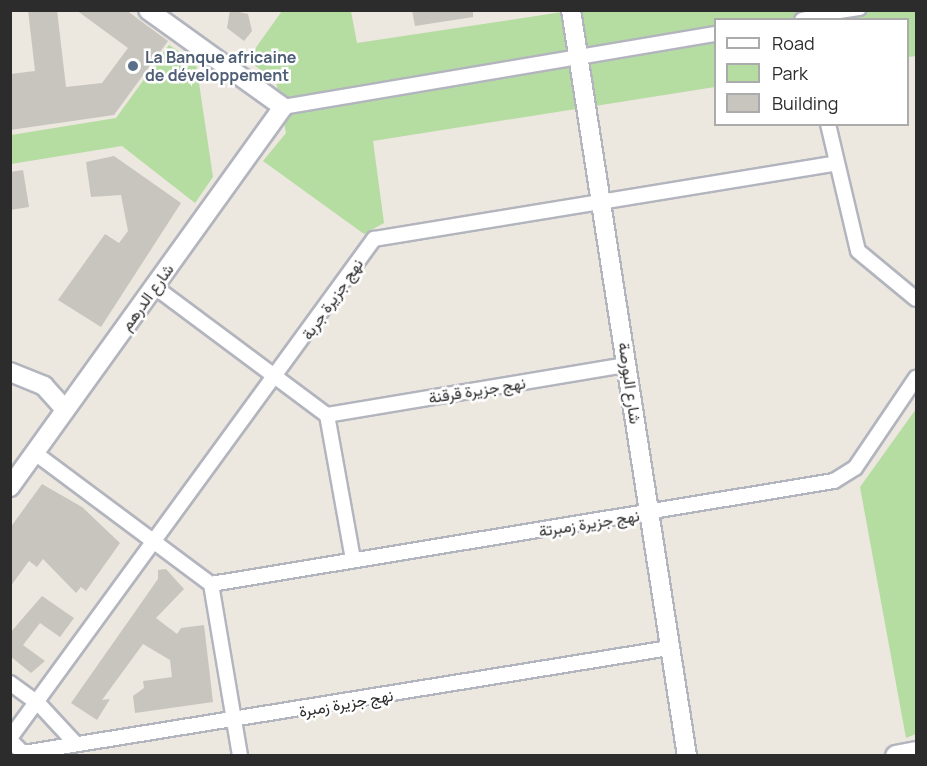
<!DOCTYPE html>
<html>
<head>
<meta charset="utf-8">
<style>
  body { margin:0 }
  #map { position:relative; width:927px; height:766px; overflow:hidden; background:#ece7df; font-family:Manrope,Vazirmatn,sans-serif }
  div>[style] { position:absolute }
  .green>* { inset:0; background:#b5dda1 }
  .building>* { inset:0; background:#c8c5be }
  .roads { filter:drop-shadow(2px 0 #b3b5be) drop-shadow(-2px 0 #b3b5be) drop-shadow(0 2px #b3b5be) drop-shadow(0 -2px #b3b5be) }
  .pedestrian>* { height:10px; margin:-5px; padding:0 5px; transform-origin:5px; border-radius:5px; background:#fff }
  .minor>* { height:14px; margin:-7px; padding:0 7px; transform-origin:7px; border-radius:7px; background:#fff }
  .tertiary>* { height:18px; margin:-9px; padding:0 9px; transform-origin:9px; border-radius:9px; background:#fff }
  .secondary>* { height:20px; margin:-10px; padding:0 10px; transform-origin:10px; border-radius:10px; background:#fff }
  .dots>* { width:16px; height:16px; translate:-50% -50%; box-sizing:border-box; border:3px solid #fff; border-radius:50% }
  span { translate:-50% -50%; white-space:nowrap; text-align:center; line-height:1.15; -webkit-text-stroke:5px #fff; paint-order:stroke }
  .service-label { font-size:16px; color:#4e5e75; font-weight:700 }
  .left { translate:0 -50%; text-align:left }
  .street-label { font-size:16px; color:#2c2c2c }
  .frame { position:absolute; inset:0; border:12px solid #2c2c2c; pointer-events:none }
  .legend { position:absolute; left:714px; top:18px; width:195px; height:108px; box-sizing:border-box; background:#fff; border:2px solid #ababab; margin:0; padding:8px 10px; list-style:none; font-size:18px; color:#2c2c2c }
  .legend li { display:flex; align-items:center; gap:12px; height:30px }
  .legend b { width:30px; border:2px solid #ababab }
</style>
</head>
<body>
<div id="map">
  <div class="green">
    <div style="clip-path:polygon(282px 11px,351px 11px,357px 43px,569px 11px,916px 11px,916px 56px,908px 57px,908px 20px,716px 20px,715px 87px,373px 141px,384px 223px,364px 234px,263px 161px,286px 133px,276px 81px,247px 60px)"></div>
    <div style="clip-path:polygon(169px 45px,196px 63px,213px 177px,195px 203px,122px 146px,11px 164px,11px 135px,116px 118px)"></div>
    <div style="clip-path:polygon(916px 409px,916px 734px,906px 738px,860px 487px)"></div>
  </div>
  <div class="building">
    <div style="clip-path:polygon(28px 10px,57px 10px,66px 87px,102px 83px,128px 48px,76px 10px,126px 10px,168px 41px,114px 115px,10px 130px,10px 74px,35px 71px)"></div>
    <div style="clip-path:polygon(230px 10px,248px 14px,252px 31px,244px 41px,227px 28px)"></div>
    <div style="clip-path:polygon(412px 10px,473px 10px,473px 17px,415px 26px)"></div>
    <div style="clip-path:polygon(114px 156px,181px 203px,101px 327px,58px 300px,105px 234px,119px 243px,128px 231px,121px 195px,91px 197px,86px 162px)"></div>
    <div style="clip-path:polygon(23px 170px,29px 207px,10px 210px,10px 172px)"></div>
    <div style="clip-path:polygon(42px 484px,82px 507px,120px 543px,86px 591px,81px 587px,76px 593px,43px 559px,37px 567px,29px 561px,10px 587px,10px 528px)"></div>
    <div style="clip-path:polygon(166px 569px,184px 589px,156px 618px,177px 634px,181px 628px,204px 625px,213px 702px,135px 713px,133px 696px,144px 688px,143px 681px,172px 677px,170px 660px,143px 644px,102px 700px,110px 699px,97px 720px,71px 703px,158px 579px,158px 570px)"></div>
    <div style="clip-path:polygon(42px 596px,74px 618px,60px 637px,40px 623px,23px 645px,45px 661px,31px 673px,10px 656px,10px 633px)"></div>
  </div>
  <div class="roads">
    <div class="pedestrian">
      <div style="left:814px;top:17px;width:47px;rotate:-8.7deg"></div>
    </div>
    <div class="minor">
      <div style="left:802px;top:20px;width:12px;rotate:-14deg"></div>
      <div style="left:283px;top:107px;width:439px;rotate:-9.6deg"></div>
      <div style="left:828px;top:124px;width:130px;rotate:76.7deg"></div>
      <div style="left:858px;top:251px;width:75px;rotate:39.6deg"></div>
      <div style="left:155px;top:287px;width:214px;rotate:36.7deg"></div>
      <div style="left:327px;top:415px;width:146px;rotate:79.8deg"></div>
      <div style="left:327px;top:415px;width:304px;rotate:-9.5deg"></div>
      <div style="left:35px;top:453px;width:219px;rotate:36.7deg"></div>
      <div style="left:211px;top:584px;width:631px;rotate:-9.39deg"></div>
      <div style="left:834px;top:481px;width:25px;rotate:-32deg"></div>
      <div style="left:855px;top:468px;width:109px;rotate:-55.9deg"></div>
      <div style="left:211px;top:584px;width:174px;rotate:80.4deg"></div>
      <div style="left:10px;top:683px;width:34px;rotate:36deg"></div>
      <div style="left:38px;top:703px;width:56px;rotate:47.2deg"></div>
      <div style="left:10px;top:738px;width:618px;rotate:-53.89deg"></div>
      <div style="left:374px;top:239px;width:465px;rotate:-9.3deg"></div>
      <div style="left:10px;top:740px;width:18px;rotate:45deg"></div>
      <div style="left:23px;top:753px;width:654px;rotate:-9.23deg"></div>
    </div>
    <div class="tertiary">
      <div style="left:571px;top:10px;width:755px;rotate:81.16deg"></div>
      <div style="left:10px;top:372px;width:37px;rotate:22deg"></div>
      <div style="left:44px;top:386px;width:31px;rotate:48deg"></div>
      <div style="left:10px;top:487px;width:468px;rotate:-54.3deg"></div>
      <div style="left:283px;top:107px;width:166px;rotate:-144.3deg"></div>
    </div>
    <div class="secondary">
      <div style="left:896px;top:756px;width:20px;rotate:-11deg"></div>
    </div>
  </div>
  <div class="dots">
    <div style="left:133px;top:66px;background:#5c6f8a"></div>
  </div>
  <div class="service-label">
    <span class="left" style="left:145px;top:66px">La Banque africaine<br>de développement</span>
  </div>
  <div class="street-label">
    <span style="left:147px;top:297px;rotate:-54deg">شارع الدرهم</span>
    <span style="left:332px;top:299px;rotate:-55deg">نهج جزيرة جربة</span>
    <span style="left:630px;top:383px;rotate:82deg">شارع البورصة</span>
    <span style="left:477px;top:390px;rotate:-9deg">نهج جزيرة قرقنة</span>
    <span style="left:589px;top:523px;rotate:-9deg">نهج جزيرة زمبرتة</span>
    <span style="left:346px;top:703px;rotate:-10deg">نهج جزيرة زمبرة</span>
  </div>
  <div class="frame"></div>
  <ul class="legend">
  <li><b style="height:8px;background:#fff"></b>Road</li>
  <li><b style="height:16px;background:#b5dda1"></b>Park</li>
  <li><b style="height:16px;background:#c8c5be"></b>Building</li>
  </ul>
</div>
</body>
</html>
